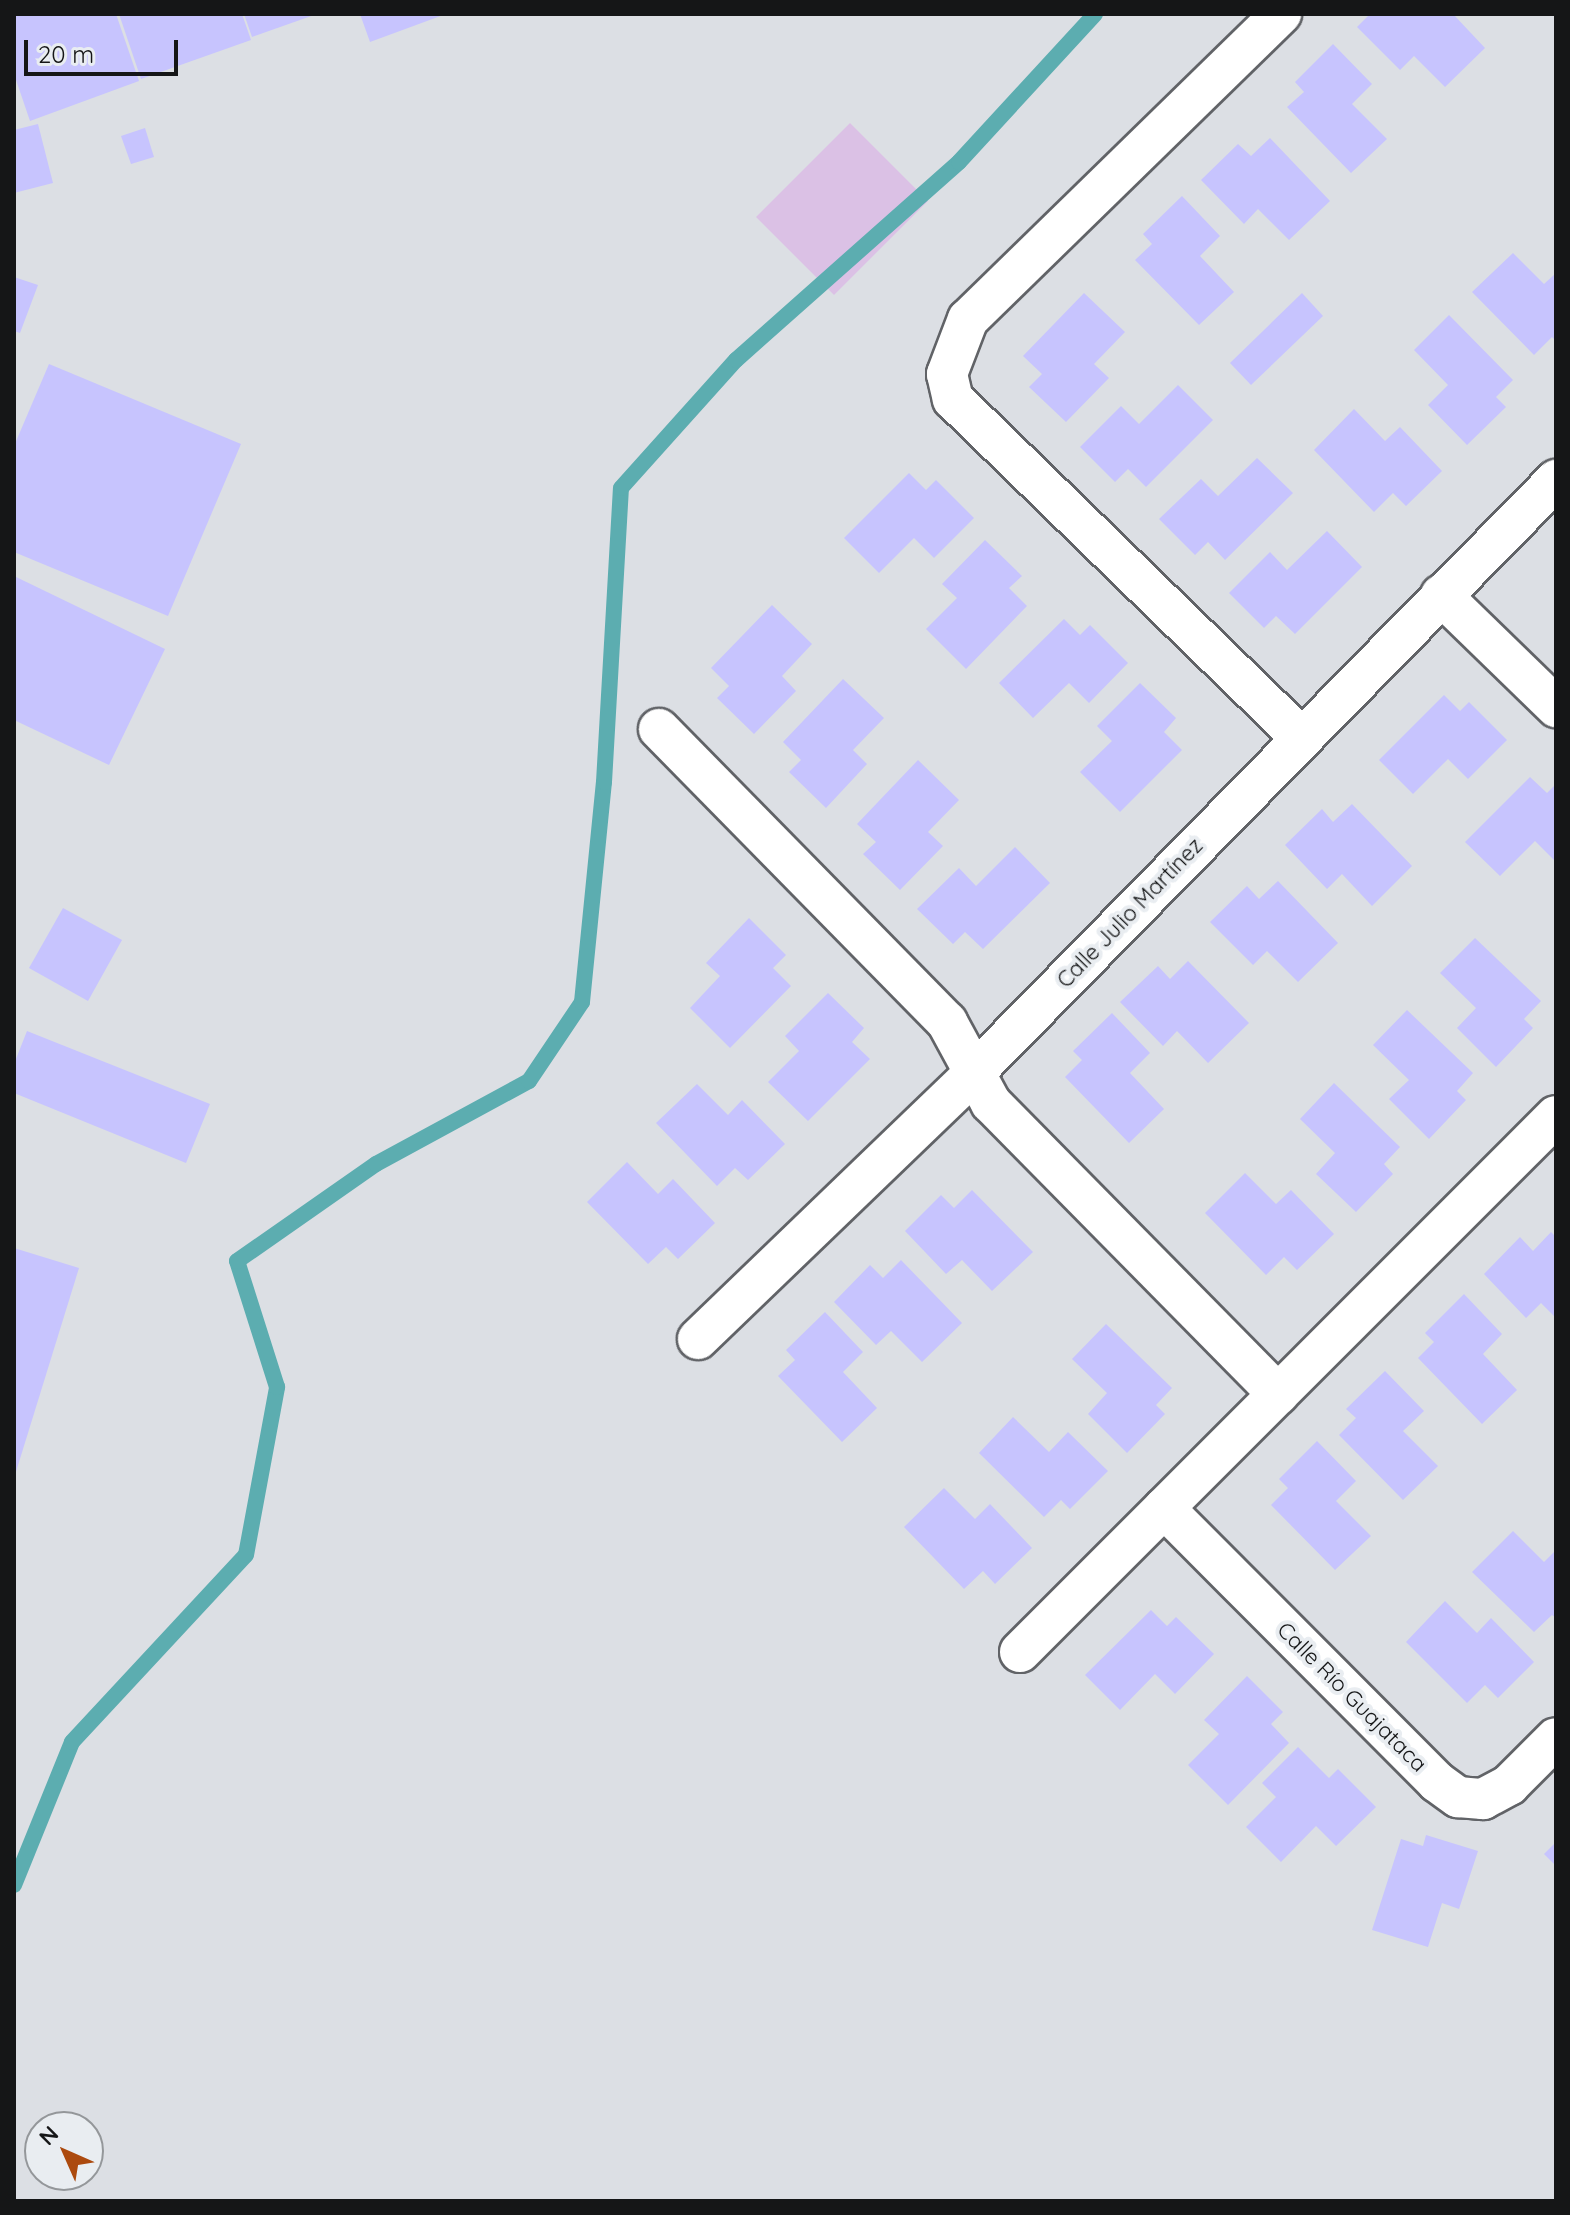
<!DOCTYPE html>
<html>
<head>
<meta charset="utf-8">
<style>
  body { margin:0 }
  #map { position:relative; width:1570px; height:2215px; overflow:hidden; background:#dcdfe4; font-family:Quicksand,sans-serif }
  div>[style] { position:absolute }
  .green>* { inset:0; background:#dbc1e5 }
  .stream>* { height:16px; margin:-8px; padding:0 8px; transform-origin:8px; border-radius:8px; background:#5cadb0 }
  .building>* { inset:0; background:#c7c4fe }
  .roads { filter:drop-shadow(2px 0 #616367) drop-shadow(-2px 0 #616367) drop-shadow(0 2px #616367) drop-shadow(0 -2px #616367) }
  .street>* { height:40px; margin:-20px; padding:0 20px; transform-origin:20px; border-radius:20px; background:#fff }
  span { translate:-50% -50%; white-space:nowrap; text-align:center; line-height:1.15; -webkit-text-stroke:8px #e9edf1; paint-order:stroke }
  .street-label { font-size:22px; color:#151617 }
  .frame { position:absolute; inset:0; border:16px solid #151617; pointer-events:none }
  .north { position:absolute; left:24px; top:2111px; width:80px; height:80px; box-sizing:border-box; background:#e9edf1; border:2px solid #94979a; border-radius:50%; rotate:315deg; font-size:22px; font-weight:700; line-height:32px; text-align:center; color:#151617 }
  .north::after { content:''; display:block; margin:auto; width:28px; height:36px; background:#ac4a0e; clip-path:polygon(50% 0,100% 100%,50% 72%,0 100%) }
  .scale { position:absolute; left:24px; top:40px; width:154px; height:36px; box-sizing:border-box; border:4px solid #151617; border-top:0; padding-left:10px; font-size:24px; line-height:28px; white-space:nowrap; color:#151617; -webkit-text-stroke:6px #e9edf1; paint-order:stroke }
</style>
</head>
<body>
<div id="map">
  <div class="green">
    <div style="clip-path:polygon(850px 123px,928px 201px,834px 295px,756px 217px)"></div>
  </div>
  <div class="stream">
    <div style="left:14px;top:1885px;width:154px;rotate:-67.9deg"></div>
    <div style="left:72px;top:1742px;width:255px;rotate:-47.1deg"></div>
    <div style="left:246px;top:1555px;width:171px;rotate:-79.5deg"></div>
    <div style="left:277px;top:1387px;width:132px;rotate:-107.6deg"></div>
    <div style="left:237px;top:1261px;width:169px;rotate:-34.9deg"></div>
    <div style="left:376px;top:1164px;width:174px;rotate:-28.5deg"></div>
    <div style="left:529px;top:1081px;width:95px;rotate:-56.1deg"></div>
    <div style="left:582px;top:1002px;width:221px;rotate:-84.3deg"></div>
    <div style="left:604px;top:782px;width:294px;rotate:-86.7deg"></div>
    <div style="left:621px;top:488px;width:172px;rotate:-48.1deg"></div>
    <div style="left:736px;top:360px;width:298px;rotate:-41.6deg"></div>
    <div style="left:959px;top:162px;width:201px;rotate:-47.4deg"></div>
  </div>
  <div class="building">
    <div style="clip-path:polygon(14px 14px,116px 14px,139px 81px,30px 121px,14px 74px)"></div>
    <div style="clip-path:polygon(119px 14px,242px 14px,251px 40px,141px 79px)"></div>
    <div style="clip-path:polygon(244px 14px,317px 14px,252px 37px)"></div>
    <div style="clip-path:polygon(360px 14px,446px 14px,370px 42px)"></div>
    <div style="clip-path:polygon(1370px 14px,1453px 14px,1485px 48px,1445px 87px,1414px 56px,1400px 70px,1357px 27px)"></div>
    <div style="clip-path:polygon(1333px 44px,1372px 84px,1352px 104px,1387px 139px,1351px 173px,1287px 107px,1304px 92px,1295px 82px)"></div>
    <div style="clip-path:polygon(38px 124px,53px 183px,14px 193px,14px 130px)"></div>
    <div style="clip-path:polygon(145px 128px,154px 157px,131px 164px,121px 136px)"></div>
    <div style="clip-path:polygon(1270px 138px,1330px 201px,1289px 240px,1258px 209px,1244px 224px,1201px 180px,1238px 144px,1251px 156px)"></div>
    <div style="clip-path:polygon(1182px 196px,1220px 236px,1200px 256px,1234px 292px,1199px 325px,1135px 260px,1152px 244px,1143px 234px)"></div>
    <div style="clip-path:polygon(1513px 253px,1544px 284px,1556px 273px,1556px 341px,1552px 337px,1534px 355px,1472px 292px)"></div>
    <div style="clip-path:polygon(14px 277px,38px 285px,20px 333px,14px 331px)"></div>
    <div style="clip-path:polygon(1084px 293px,1125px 332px,1094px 364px,1109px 378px,1066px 422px,1029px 387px,1042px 374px,1023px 356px)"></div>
    <div style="clip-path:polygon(1302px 293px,1323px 316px,1251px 385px,1230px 363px)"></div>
    <div style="clip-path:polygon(1449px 315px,1513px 380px,1496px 397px,1506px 407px,1467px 445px,1428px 405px,1448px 385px,1414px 350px)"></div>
    <div style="clip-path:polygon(49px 364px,241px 444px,168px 616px,14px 552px,14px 446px)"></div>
    <div style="clip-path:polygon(1178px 385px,1213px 420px,1146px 487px,1128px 469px,1115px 482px,1080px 447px,1121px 406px,1139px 424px)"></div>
    <div style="clip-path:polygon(1354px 409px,1385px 441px,1400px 427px,1442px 471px,1406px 506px,1393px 493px,1374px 512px,1314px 450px)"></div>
    <div style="clip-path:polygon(1257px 458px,1293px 493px,1225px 560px,1208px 542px,1195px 555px,1159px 519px,1201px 479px,1218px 496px)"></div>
    <div style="clip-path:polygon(909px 473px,926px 490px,936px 480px,974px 518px,934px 558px,914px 538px,879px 573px,844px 538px)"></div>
    <div style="clip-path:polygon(1327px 531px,1362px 567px,1295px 634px,1276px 616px,1264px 628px,1229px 593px,1270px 552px,1287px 570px)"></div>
    <div style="clip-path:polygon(985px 540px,1022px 576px,1009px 588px,1027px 606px,966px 669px,926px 629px,957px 598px,942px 584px)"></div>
    <div style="clip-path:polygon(14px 576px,165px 649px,109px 765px,14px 720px)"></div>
    <div style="clip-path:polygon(772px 605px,812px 644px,782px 676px,796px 691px,754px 734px,717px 698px,729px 686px,711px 668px)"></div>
    <div style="clip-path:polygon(1064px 619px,1080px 635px,1090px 625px,1128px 663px,1089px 703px,1069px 683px,1033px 718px,999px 683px)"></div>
    <div style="clip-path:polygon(843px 679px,884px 718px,853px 750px,867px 764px,826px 808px,789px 772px,801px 760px,783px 742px)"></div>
    <div style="clip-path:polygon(1140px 683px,1176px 718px,1164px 732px,1182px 750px,1120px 812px,1080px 772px,1112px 741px,1097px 726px)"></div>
    <div style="clip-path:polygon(1444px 695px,1460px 711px,1469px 702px,1507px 740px,1468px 779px,1448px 759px,1413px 794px,1379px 760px)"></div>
    <div style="clip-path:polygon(918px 760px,959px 800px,928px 832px,943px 846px,900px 890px,863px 854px,876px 842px,857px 824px)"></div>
    <div style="clip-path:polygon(1530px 777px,1547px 793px,1556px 784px,1556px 862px,1535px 841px,1500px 876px,1465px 842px)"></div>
    <div style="clip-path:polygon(1352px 804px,1412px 866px,1372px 906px,1342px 874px,1327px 889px,1285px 845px,1322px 809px,1333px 822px)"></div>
    <div style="clip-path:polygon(1015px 847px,1050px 883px,983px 949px,965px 932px,953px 944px,917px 909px,959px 868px,976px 886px)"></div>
    <div style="clip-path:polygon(1278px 881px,1338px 943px,1298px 982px,1267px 951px,1253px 965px,1210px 922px,1247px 886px,1259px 899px)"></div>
    <div style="clip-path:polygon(63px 908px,122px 940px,88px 1001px,29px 968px)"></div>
    <div style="clip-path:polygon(749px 918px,786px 955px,773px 968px,791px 986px,730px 1048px,690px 1008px,720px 976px,706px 963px)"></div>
    <div style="clip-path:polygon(1475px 938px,1541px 1001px,1524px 1019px,1533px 1028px,1496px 1067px,1457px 1028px,1476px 1008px,1440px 973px)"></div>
    <div style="clip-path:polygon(1188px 961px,1249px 1023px,1208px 1063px,1177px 1031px,1163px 1046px,1120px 1002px,1158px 966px,1170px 979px)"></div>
    <div style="clip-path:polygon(828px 993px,864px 1028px,852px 1042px,870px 1059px,808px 1121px,768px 1082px,799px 1051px,785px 1036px)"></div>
    <div style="clip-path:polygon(1407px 1010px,1473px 1073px,1457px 1091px,1466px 1100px,1429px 1139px,1389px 1099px,1409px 1080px,1373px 1045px)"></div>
    <div style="clip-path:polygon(1112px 1013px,1150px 1053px,1130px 1073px,1164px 1109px,1129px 1143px,1065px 1077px,1082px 1060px,1073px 1051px)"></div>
    <div style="clip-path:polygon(27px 1031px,210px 1104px,186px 1163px,14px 1093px,14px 1064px)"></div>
    <div style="clip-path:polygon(1334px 1083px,1400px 1147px,1384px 1164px,1393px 1174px,1356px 1212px,1316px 1174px,1335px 1153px,1300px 1119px)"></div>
    <div style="clip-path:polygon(697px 1084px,728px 1115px,742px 1100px,785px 1144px,748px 1180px,735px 1168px,717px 1186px,656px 1123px)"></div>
    <div style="clip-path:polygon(627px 1162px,658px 1194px,673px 1179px,715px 1223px,678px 1259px,666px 1247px,648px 1264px,587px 1202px)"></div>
    <div style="clip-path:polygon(1245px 1173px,1276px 1204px,1291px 1190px,1334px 1234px,1297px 1270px,1284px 1257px,1266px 1275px,1205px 1213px)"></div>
    <div style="clip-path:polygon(972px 1190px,1033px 1252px,992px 1291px,962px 1260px,946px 1274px,905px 1231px,941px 1195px,954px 1208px)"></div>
    <div style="clip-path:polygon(1551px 1232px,1556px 1237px,1556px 1318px,1541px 1303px,1526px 1318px,1484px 1274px,1520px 1237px,1533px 1251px)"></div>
    <div style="clip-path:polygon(14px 1248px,79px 1268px,15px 1475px,14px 1475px)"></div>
    <div style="clip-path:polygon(901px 1260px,962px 1323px,922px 1362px,891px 1331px,876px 1345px,834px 1302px,870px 1265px,883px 1278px)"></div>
    <div style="clip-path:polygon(1464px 1294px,1502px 1334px,1483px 1354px,1517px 1390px,1482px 1424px,1418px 1358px,1434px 1342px,1425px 1333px)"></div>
    <div style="clip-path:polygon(825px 1312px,863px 1352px,843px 1372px,877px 1408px,842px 1442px,778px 1376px,795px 1360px,786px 1350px)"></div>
    <div style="clip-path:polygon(1106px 1324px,1172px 1388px,1156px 1405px,1165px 1414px,1127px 1453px,1088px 1414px,1107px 1393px,1072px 1359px)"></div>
    <div style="clip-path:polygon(1385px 1371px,1424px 1411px,1403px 1431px,1438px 1466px,1403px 1500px,1339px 1435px,1356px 1418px,1346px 1409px)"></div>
    <div style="clip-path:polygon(1013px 1417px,1049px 1452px,1068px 1432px,1108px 1471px,1070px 1509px,1061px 1500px,1044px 1517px,979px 1453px)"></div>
    <div style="clip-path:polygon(1317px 1441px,1356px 1481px,1336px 1501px,1371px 1536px,1335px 1570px,1271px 1505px,1288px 1488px,1279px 1479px)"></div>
    <div style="clip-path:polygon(944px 1488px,975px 1519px,990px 1504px,1032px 1548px,995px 1584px,983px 1571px,964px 1589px,904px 1527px)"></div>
    <div style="clip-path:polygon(1513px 1531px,1544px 1562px,1556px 1550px,1556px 1618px,1552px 1615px,1534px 1632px,1472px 1572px)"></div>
    <div style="clip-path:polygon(1445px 1601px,1477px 1633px,1491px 1618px,1534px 1662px,1498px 1698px,1485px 1685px,1467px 1703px,1406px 1642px)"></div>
    <div style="clip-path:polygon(1151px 1610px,1167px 1626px,1176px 1617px,1214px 1654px,1175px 1694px,1155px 1674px,1120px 1710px,1085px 1675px)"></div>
    <div style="clip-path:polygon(1247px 1676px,1283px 1712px,1271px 1724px,1289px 1743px,1228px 1805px,1188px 1765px,1219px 1734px,1204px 1720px)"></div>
    <div style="clip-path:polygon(1298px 1747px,1329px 1778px,1338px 1769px,1376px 1807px,1336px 1846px,1316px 1826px,1281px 1862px,1246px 1827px,1276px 1797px,1262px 1783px)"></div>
    <div style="clip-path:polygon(1426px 1835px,1478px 1851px,1459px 1909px,1442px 1903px,1428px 1947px,1372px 1930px,1401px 1839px,1423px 1846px)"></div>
    <div style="clip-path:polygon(1556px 1842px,1556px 1866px,1544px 1854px)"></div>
  </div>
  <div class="roads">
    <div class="street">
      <div style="left:1281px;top:14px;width:437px;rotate:135.7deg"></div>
      <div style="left:968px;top:319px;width:59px;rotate:110.9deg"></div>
      <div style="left:947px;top:374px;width:26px;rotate:77deg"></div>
      <div style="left:953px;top:399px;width:486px;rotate:44.2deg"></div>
      <div style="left:1441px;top:595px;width:161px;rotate:44.2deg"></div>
      <div style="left:659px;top:729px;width:411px;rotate:45.5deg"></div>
      <div style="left:947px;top:1022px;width:92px;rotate:61.5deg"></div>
      <div style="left:991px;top:1103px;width:409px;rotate:45.4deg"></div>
      <div style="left:698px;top:1339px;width:380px;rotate:-43.9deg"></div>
      <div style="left:972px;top:1075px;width:834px;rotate:-45.53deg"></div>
      <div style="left:1164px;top:1508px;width:387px;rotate:45.1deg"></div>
      <div style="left:1437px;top:1782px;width:26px;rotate:36deg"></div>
      <div style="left:1458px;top:1797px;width:25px;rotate:5deg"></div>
      <div style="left:1483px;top:1799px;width:30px;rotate:-28deg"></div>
      <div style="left:1509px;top:1785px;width:66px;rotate:-45deg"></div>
      <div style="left:1020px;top:1652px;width:758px;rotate:-45deg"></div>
    </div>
  </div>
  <div class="street-label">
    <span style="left:1130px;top:913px;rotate:-46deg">Calle Julio Martínez</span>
    <span style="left:1352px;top:1697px;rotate:45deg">Calle Río Guajataca</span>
  </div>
  <div class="frame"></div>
  <div class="north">N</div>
  <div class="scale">20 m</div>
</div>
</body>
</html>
